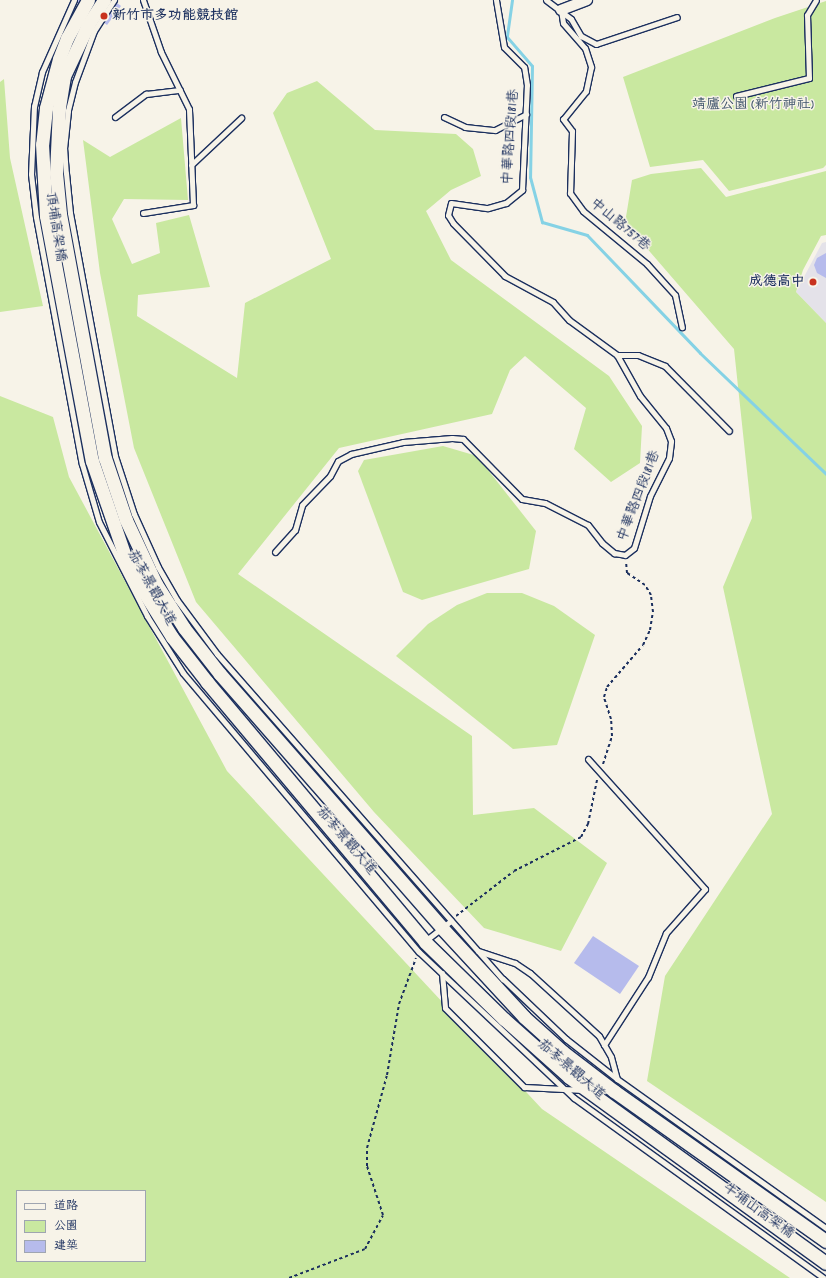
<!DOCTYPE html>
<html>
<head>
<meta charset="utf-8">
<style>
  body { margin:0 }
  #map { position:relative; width:826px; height:1278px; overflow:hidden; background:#f7f3e8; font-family:Dekko,"LXGW WenKai TC",sans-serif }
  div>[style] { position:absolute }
  .built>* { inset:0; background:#e4e2e9 }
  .green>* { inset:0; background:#c9e8a0 }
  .stream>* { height:3px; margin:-1.5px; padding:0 1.5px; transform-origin:1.5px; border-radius:1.5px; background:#85d2e5 }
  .building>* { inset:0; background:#b6bbec }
  .path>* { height:2px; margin-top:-1px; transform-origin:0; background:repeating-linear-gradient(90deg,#1b2f5e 0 3px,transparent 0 6px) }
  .roads { filter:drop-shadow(1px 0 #1b2f5e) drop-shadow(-1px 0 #1b2f5e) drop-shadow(0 1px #1b2f5e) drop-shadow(0 -1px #1b2f5e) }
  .service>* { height:5px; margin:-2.5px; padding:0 2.5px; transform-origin:2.5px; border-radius:2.5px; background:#f7f3e8 }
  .minor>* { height:10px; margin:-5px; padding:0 5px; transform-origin:5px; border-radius:5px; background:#f7f3e8 }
  .tertiary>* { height:13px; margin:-6.5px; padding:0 6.5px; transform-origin:6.5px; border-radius:6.5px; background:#f7f3e8 }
  .dots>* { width:11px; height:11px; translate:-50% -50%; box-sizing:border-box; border:2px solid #f7f3e8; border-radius:50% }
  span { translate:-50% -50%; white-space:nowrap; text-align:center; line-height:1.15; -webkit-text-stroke:3px #f7f3e8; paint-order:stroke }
  .poi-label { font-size:14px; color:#1b2f5e; font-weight:700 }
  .left { translate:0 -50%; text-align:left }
  .right { translate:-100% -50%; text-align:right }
  .park-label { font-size:14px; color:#3e546b }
  .street-label { font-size:14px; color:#1b2f5e }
  .legend { position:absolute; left:16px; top:1190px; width:130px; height:72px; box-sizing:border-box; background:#f7f3e8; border:1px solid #9fa5b1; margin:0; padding:5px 7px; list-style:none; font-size:12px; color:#1b2f5e }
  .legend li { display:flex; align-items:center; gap:8px; height:20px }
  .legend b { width:20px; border:1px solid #9fa5b1 }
</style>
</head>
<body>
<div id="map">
  <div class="built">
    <div style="clip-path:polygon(826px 242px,826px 323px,796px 292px,822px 243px)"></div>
  </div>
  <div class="green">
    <div style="clip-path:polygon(826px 1px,826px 165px,823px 168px,729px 191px,703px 160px,650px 167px,623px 77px,775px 18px)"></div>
    <div style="clip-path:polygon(4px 79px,10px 158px,43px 306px,0 312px,0 82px)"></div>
    <div style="clip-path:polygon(317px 81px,375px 130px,456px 134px,473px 149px,481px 176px,451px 190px,426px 211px,451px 260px,609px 376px,642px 426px,640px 463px,611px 482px,574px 449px,586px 408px,525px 356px,510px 370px,492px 414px,339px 448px,238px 574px,472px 736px,473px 815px,534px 808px,607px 863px,561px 951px,484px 928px,374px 812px,196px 602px,134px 448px,100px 273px,83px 140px,110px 157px,181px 118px,188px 200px,124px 199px,112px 219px,132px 264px,160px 253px,156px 223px,189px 215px,210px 287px,138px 295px,137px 316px,237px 378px,245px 303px,331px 259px,273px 113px,287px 93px)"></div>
    <div style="clip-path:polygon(701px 168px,726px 197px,826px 171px,826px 235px,821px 236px,803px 270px,796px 292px,826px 323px,826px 1202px,647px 1081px,665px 976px,772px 814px,723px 587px,752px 518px,734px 349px,625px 223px,632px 180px,651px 174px)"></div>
    <div style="clip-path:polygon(evenodd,0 396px,53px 417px,69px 477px,227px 771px,542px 1109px,790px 1278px,0 1278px,0 396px,17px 1191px,145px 1191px,145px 1261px,17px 1261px,17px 1191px)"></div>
    <div style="clip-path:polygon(443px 446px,477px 456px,536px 531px,529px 569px,422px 600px,403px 592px,358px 471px,364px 460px)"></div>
    <div style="clip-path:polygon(487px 593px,522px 593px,554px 606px,595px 635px,557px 745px,513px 749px,396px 656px,428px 624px,457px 605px)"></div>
  </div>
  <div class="stream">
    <div style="left:512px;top:0;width:37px;rotate:98deg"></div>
    <div style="left:507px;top:37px;width:38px;rotate:49deg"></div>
    <div style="left:532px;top:66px;width:111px;rotate:91deg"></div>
    <div style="left:530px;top:177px;width:47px;rotate:75.1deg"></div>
    <div style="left:542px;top:222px;width:47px;rotate:16.1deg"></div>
    <div style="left:587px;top:235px;width:163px;rotate:46.2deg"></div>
    <div style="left:700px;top:353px;width:175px;rotate:43.8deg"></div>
  </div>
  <div class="building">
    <div style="clip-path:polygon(74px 0,113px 0,121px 6px,107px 25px)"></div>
    <div style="clip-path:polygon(826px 253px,826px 278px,817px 273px,814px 265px,817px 258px)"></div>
    <div style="clip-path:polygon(593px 936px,639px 966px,620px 994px,574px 963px)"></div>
  </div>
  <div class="path">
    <div style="left:603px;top:764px;width:29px;rotate:-72deg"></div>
    <div style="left:612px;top:736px;width:17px;rotate:-93deg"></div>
    <div style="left:611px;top:719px;width:23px;rotate:-108deg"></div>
    <div style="left:604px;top:697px;width:10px;rotate:-73deg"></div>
    <div style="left:607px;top:687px;width:55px;rotate:-49.4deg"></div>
    <div style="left:643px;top:645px;width:17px;rotate:-65deg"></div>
    <div style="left:650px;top:630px;width:18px;rotate:-81deg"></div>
    <div style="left:653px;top:612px;width:17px;rotate:-97deg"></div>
    <div style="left:651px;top:595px;width:12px;rotate:-121deg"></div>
    <div style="left:645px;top:585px;width:22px;rotate:-146deg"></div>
    <div style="left:627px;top:573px;width:11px;rotate:-95deg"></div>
    <div style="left:456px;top:916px;width:73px;rotate:-37.8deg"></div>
    <div style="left:514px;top:871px;width:75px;rotate:-26.9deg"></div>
    <div style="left:581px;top:837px;width:15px;rotate:-62deg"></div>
    <div style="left:588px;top:824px;width:45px;rotate:-78.4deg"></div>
    <div style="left:289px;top:1278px;width:81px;rotate:-20.9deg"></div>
    <div style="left:365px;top:1249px;width:38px;rotate:-62deg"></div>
    <div style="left:383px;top:1215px;width:52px;rotate:-108.1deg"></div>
    <div style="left:367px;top:1166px;width:18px;rotate:-90deg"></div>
    <div style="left:367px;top:1148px;width:76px;rotate:-74.7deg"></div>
    <div style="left:387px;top:1075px;width:72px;rotate:-80.4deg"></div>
    <div style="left:399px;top:1004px;width:49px;rotate:-69.7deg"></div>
  </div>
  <div class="roads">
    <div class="service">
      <div style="left:74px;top:0;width:79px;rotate:114deg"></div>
      <div style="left:42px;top:72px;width:35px;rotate:103deg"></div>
      <div style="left:34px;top:106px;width:68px;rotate:92.5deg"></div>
      <div style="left:31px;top:174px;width:43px;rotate:83.4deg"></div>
      <div style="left:36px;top:217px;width:251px;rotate:79.5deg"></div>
      <div style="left:82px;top:464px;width:60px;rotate:73.7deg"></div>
      <div style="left:99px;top:522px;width:106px;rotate:62.9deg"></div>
      <div style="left:147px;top:616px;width:67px;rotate:57.7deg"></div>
      <div style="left:183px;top:673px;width:365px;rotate:49.8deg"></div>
      <div style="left:419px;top:952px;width:213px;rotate:43.3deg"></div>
      <div style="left:574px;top:1098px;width:308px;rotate:35.8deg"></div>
      <div style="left:114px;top:0;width:37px;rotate:123deg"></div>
      <div style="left:94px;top:31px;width:54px;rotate:110.4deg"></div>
      <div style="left:75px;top:82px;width:30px;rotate:104deg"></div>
      <div style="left:68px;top:111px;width:36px;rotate:96deg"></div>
      <div style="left:64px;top:147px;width:26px;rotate:86deg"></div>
      <div style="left:66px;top:173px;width:40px;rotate:84.3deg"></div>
      <div style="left:70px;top:213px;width:247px;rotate:79.5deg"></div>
      <div style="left:115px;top:456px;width:61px;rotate:71.9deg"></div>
      <div style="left:134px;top:514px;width:58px;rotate:65.6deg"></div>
      <div style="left:158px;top:567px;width:38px;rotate:60deg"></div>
      <div style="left:177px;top:600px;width:67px;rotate:53.5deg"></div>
      <div style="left:217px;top:654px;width:433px;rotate:48.7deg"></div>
      <div style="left:503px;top:979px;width:87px;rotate:43.6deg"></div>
      <div style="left:566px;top:1039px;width:65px;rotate:38.1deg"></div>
      <div style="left:617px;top:1079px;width:257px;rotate:35.5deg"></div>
      <div style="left:546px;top:0;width:31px;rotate:37deg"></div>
      <div style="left:571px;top:19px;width:20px;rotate:60deg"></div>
      <div style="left:581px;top:36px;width:17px;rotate:28deg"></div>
      <div style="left:596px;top:44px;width:85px;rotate:-18.4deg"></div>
      <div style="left:561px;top:10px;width:13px;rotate:81deg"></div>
      <div style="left:563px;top:23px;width:33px;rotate:49deg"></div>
      <div style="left:585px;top:48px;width:20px;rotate:72deg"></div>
      <div style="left:591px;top:67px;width:25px;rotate:102deg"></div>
      <div style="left:586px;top:91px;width:36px;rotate:129deg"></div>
      <div style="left:563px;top:119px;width:15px;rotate:53deg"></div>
      <div style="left:572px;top:131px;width:62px;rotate:91.8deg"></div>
      <div style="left:570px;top:193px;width:22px;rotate:54deg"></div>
      <div style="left:583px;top:211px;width:83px;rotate:39.6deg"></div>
      <div style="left:647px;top:264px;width:42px;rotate:47.9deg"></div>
      <div style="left:675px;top:295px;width:33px;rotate:78deg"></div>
      <div style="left:736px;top:96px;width:75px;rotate:-13.9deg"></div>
      <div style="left:809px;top:78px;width:63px;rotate:-91.8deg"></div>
      <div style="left:807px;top:15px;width:17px;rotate:-59deg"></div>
      <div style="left:115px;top:117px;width:39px;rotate:-37deg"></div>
      <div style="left:146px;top:94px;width:34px;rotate:-7deg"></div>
      <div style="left:444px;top:117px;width:23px;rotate:25deg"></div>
      <div style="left:465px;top:127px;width:30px;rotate:6deg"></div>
      <div style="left:495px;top:130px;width:35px;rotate:-27deg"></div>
      <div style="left:191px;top:165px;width:69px;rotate:-43.2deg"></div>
      <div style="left:143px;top:213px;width:51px;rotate:-9.1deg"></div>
      <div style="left:193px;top:205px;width:96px;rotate:-92.4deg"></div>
      <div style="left:189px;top:109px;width:64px;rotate:-116.2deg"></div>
      <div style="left:161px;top:52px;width:55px;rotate:-109.1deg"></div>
      <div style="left:617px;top:355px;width:21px"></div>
      <div style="left:638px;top:355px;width:29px;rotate:22deg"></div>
      <div style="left:665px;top:366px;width:91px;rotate:45.4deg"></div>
      <div style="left:275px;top:552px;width:30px;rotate:-48deg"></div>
      <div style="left:295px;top:530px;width:26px;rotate:-74deg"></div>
      <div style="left:302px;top:505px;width:40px;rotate:-46deg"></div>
      <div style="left:330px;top:476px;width:17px;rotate:-62deg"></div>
      <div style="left:338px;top:461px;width:15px;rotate:-28deg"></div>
      <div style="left:351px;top:454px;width:53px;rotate:-13deg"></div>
      <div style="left:403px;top:442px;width:49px;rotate:-4.7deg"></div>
      <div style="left:452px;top:438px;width:11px;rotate:5deg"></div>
      <div style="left:463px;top:439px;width:84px;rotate:45.5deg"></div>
      <div style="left:522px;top:499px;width:23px;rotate:10deg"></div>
      <div style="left:545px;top:503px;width:48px;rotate:27.1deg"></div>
      <div style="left:588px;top:525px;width:23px;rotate:52deg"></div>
      <div style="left:602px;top:543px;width:16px;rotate:40deg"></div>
      <div style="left:614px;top:553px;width:11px;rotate:10deg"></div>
      <div style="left:625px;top:555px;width:11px;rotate:-38deg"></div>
      <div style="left:634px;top:548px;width:54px;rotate:-72.9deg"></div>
      <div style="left:650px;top:496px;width:42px;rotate:-63.4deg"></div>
      <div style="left:669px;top:458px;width:17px;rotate:-83deg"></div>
      <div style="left:671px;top:441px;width:14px;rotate:-111deg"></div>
      <div style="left:666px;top:428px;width:41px;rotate:-129.1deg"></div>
      <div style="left:640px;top:396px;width:47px;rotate:-119.3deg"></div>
      <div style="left:617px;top:355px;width:59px;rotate:-143.9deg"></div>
      <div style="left:569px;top:320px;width:24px;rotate:-132deg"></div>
      <div style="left:553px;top:302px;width:55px;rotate:-151.6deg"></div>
      <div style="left:505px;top:276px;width:74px;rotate:-134.5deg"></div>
      <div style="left:453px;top:223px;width:9px;rotate:-122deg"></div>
      <div style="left:448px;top:215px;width:12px;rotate:-76deg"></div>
      <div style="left:451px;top:203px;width:37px;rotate:8deg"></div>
      <div style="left:488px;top:208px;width:19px;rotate:-16deg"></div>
      <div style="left:506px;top:203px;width:21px;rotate:-39deg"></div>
      <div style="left:522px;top:190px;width:105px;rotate:-87.3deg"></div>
      <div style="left:527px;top:85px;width:18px;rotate:-99deg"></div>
      <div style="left:524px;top:67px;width:28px;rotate:-135deg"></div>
      <div style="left:504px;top:47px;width:48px;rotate:-99.7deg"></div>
      <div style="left:588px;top:759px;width:175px;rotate:48deg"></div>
      <div style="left:705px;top:889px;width:59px;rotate:131.6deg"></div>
      <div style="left:666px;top:933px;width:48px;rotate:112.2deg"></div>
      <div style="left:648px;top:977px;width:81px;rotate:122.9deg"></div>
      <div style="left:425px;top:941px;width:33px;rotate:-38deg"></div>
      <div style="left:478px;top:951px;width:39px;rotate:18deg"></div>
      <div style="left:515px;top:963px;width:18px;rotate:34deg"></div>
      <div style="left:530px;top:973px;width:93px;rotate:42.4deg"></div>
      <div style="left:599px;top:1036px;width:24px;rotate:60deg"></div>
      <div style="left:611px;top:1057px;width:23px;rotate:75deg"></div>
      <div style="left:442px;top:973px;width:35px;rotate:85deg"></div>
      <div style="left:445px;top:1008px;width:112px;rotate:45deg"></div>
      <div style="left:524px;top:1087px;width:59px;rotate:2.9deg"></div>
    </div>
    <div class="minor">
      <div style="left:561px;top:10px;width:28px;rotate:-21deg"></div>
    </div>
    <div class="tertiary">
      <div style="left:88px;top:0;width:43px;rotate:118.9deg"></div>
      <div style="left:67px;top:38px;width:22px;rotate:111deg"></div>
      <div style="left:59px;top:59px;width:51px;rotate:104.9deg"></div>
      <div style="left:46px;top:108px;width:36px;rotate:96deg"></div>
      <div style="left:42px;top:144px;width:72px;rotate:86.8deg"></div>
      <div style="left:46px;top:216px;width:249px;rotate:79.4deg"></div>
      <div style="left:92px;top:461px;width:104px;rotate:70.9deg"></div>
      <div style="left:126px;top:559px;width:34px;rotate:62deg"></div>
      <div style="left:142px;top:589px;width:57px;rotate:58deg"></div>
      <div style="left:172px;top:637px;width:57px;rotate:52.1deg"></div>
      <div style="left:207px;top:682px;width:339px;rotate:50deg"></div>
      <div style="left:425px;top:942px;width:110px;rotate:44.3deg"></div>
      <div style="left:504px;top:1019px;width:87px;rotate:41.7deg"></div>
      <div style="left:569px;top:1077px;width:317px;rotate:35.9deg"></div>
      <div style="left:104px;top:0;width:30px;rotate:123deg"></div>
      <div style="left:88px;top:25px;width:56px;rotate:115.2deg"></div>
      <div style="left:64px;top:76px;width:33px;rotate:99deg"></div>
      <div style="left:59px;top:109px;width:64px;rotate:92.7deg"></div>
      <div style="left:56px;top:173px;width:41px;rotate:84.4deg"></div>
      <div style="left:60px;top:214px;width:248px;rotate:79.6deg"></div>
      <div style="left:105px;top:458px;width:65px;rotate:71.3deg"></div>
      <div style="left:126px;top:520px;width:71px;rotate:64.9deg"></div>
      <div style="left:156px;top:584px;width:52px;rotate:57.5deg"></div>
      <div style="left:184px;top:628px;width:58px;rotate:52deg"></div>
      <div style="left:220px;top:674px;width:337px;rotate:48.8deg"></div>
      <div style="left:442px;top:928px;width:121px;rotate:47.3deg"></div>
      <div style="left:524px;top:1017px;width:52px;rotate:41.9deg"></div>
      <div style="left:563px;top:1052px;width:64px;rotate:37.4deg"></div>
      <div style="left:614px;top:1091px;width:260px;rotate:35.3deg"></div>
    </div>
  </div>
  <div class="dots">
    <div style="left:104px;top:16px;background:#c8321e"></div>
    <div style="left:813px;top:282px;background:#c8321e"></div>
  </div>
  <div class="poi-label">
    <span class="left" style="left:112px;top:16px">新竹市多功能競技館</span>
    <span class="right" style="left:805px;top:282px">成德高中</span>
  </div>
  <div class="park-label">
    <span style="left:753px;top:105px">靖廬公園 (新竹神社)</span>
  </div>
  <div class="street-label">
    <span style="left:511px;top:137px;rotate:-86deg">中華路四段181巷</span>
    <span style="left:620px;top:225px;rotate:40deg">中山路757巷</span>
    <span style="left:55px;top:227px;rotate:81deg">頂埔高架橋</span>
    <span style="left:639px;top:496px;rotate:-69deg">中華路四段181巷</span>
    <span style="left:151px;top:588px;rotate:61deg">茄苳景觀大道</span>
    <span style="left:346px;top:841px;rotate:50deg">茄苳景觀大道</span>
    <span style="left:571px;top:1070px;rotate:41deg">茄苳景觀大道</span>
    <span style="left:758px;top:1211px;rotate:36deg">牛埔山高架橋</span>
  </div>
  <ul class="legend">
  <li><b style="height:5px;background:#f7f3e8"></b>道路</li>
  <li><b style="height:11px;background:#c9e8a0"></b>公園</li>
  <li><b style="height:11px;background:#b6bbec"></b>建築</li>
  </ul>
</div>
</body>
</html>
